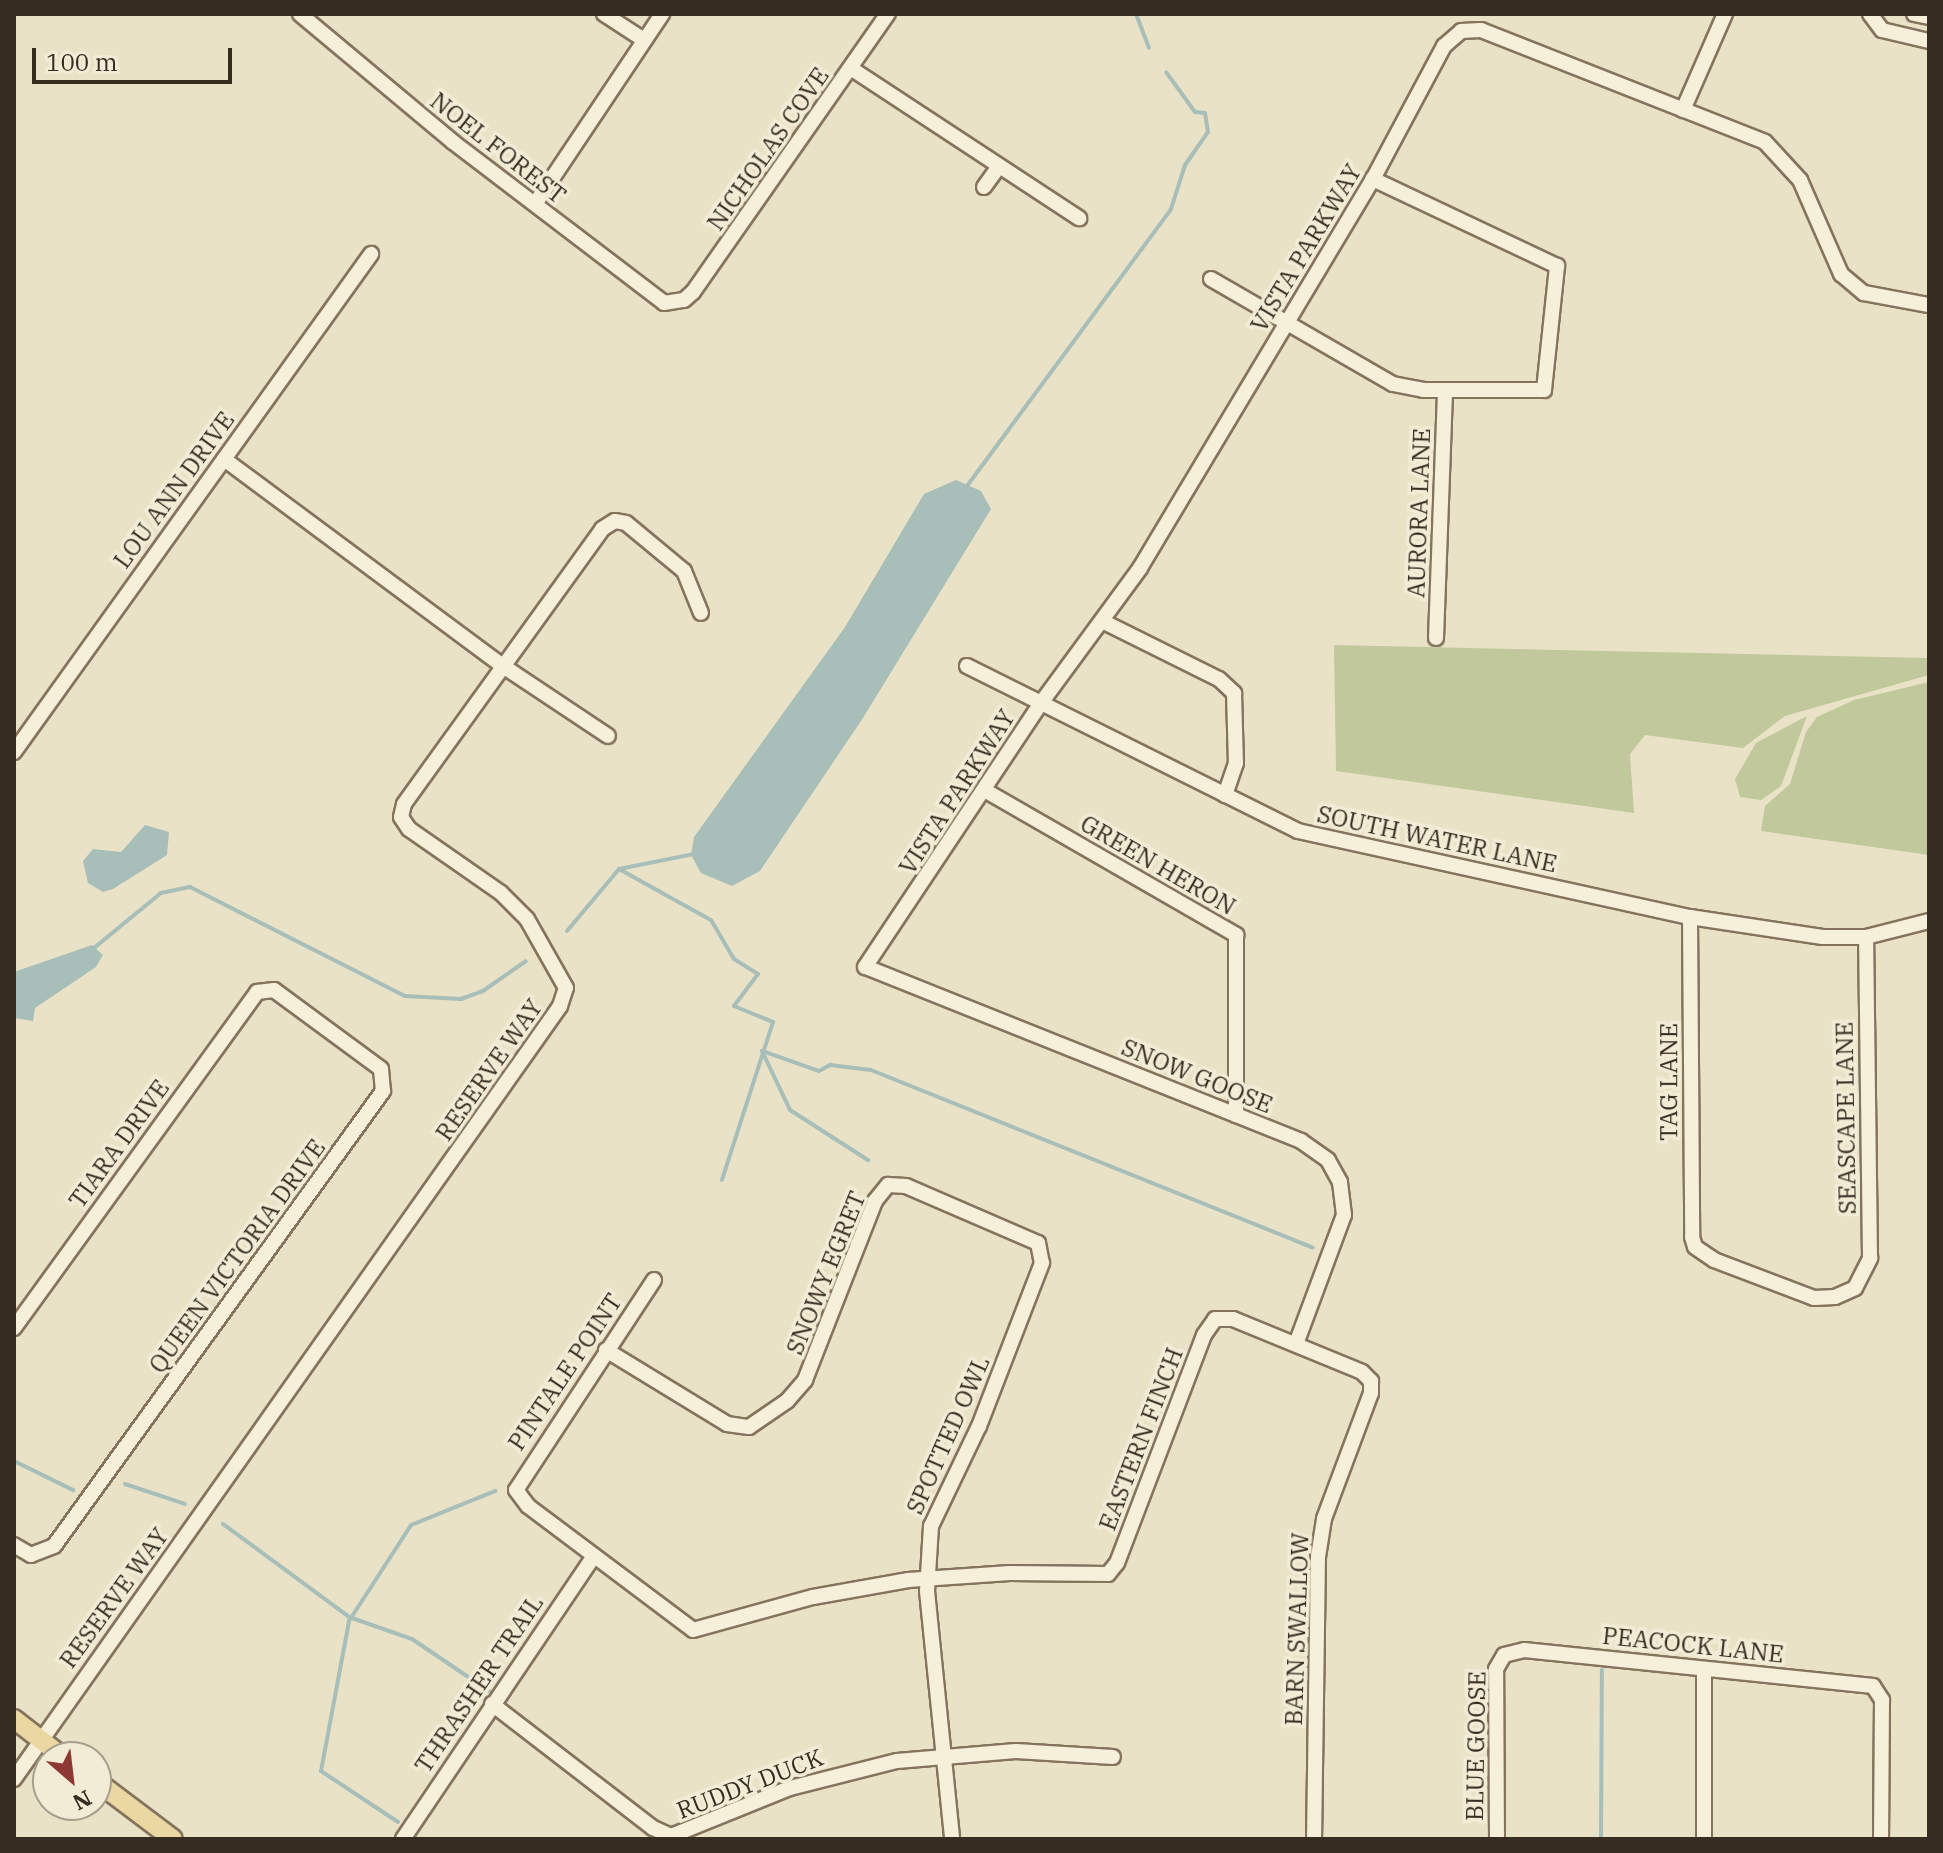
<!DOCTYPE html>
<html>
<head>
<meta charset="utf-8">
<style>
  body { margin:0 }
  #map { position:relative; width:1943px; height:1853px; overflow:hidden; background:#eae2c7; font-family:"IBM Plex Serif",serif }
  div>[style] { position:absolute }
  .green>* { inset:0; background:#c0c89c }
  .water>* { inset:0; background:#a8beb9 }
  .stream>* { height:4px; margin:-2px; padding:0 2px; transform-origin:2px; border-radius:2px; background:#a8beb9 }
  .roads { filter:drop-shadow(2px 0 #84745e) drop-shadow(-2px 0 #84745e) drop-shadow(0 2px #84745e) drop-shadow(0 -2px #84745e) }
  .minor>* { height:14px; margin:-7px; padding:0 7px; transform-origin:7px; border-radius:7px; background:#f6efd9 }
  .major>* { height:18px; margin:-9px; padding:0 9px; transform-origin:9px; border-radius:9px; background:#ead7a2 }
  span { translate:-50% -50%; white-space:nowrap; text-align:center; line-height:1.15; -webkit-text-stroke:7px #f2ecd6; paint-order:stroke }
  .street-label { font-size:24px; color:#362c20 }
  .frame { position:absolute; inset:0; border:16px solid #362c20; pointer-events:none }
  .north { position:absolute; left:32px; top:1741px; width:80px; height:80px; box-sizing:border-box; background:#f2ecd6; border:2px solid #a79f8d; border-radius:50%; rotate:152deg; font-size:22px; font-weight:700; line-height:32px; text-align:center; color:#362c20 }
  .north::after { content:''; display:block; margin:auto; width:28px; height:36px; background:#8e3833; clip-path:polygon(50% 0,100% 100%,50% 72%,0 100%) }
  .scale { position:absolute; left:32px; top:48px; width:200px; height:36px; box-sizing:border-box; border:4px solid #362c20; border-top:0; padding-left:10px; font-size:24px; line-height:28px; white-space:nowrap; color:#362c20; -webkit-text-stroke:6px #f2ecd6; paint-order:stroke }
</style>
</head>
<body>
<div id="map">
  <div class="green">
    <div style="clip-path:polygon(1334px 645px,1929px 658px,1929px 675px,1785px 716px,1743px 748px,1645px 735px,1630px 754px,1634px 813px,1336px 771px)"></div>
    <div style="clip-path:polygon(1929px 682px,1929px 855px,1761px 831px,1765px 806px,1790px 784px,1806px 732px,1817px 717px,1854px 700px)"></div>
    <div style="clip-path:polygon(1807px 716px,1781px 786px,1761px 800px,1740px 797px,1735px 779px,1756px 743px)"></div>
  </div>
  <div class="water">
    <div style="clip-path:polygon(956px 480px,981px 491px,991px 509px,863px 718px,760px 871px,732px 886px,701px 873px,691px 855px,694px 837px,845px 627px,924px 494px)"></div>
    <div style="clip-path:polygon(145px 825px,169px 832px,167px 855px,113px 889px,103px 892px,88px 883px,83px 861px,93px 849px,121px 852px)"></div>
    <div style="clip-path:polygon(92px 945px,103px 955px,96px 967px,35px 1008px,33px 1021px,14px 1018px,14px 972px)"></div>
  </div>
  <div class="stream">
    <div style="left:1136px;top:14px;width:36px;rotate:69deg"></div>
    <div style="left:967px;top:486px;width:344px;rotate:-53.6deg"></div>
    <div style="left:1171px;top:209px;width:46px;rotate:-72.3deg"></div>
    <div style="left:1185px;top:165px;width:40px;rotate:-55.1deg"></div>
    <div style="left:1208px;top:132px;width:19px;rotate:-99deg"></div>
    <div style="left:1205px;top:113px;width:10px;rotate:-174deg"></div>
    <div style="left:1195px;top:112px;width:49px;rotate:-125.9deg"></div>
    <div style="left:619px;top:869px;width:76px;rotate:-11.3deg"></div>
    <div style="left:567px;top:931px;width:81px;rotate:-50deg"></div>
    <div style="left:619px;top:869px;width:105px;rotate:29deg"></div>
    <div style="left:711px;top:920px;width:45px;rotate:59.5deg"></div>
    <div style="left:734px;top:959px;width:28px;rotate:32deg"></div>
    <div style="left:758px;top:974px;width:40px;rotate:127deg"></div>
    <div style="left:734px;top:1006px;width:42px;rotate:22.3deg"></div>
    <div style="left:773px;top:1022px;width:166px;rotate:107.9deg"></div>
    <div style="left:94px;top:948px;width:87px;rotate:-39.4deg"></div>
    <div style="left:161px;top:893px;width:30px;rotate:-12deg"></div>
    <div style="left:190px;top:887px;width:241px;rotate:26.9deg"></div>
    <div style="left:405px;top:996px;width:56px;rotate:3.1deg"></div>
    <div style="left:461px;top:999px;width:23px;rotate:-20deg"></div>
    <div style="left:483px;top:991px;width:52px;rotate:-34.9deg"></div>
    <div style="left:762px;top:1051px;width:60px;rotate:19.3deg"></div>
    <div style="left:819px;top:1071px;width:13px;rotate:-29deg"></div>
    <div style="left:830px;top:1065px;width:41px;rotate:7deg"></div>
    <div style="left:871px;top:1070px;width:476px;rotate:21.9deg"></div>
    <div style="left:762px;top:1051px;width:65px;rotate:64.6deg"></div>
    <div style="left:790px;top:1110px;width:93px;rotate:32.7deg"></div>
    <div style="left:14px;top:1461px;width:66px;rotate:26.2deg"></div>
    <div style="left:125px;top:1484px;width:63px;rotate:18.4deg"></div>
    <div style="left:223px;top:1524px;width:157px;rotate:36.4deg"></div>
    <div style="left:349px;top:1617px;width:67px;rotate:19.2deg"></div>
    <div style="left:412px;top:1639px;width:93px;rotate:34deg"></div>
    <div style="left:398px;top:1822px;width:92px;rotate:-146.5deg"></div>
    <div style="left:321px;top:1771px;width:153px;rotate:-79.4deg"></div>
    <div style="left:349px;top:1621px;width:114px;rotate:-57.1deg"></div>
    <div style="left:411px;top:1525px;width:91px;rotate:-22deg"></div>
    <div style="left:1601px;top:1839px;width:169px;rotate:-89.7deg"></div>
  </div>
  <div class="roads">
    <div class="minor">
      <div style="left:300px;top:14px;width:199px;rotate:39.9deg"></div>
      <div style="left:453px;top:142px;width:265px;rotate:37.3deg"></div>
      <div style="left:664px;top:303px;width:20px;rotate:-9deg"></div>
      <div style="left:684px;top:300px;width:12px;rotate:-42deg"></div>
      <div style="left:693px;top:292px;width:340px;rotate:-55deg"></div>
      <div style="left:604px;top:14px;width:48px;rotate:33deg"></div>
      <div style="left:1870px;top:14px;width:20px;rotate:53deg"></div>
      <div style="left:1882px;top:30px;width:48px;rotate:13.2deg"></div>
      <div style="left:1914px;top:14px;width:15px;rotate:11deg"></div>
      <div style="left:852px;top:69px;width:272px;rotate:33.3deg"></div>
      <div style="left:1683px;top:110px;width:105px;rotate:-66.4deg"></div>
      <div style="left:984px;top:187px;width:26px;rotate:-54deg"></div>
      <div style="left:535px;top:204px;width:229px;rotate:-56.2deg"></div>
      <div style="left:1211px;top:279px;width:210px;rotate:30deg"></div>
      <div style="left:1393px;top:384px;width:31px;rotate:11deg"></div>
      <div style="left:1423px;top:390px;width:121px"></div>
      <div style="left:1544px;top:390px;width:125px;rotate:-84deg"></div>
      <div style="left:1557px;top:266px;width:204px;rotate:-154.7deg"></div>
      <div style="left:224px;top:459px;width:347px;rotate:36.6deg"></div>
      <div style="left:503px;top:666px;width:126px;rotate:33.7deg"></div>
      <div style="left:1104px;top:622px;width:128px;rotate:26.4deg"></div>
      <div style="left:1219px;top:679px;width:21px;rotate:43deg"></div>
      <div style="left:1234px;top:693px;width:70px;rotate:88.4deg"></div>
      <div style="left:1236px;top:763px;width:34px;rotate:109deg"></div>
      <div style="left:1436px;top:638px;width:248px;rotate:-87.9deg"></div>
      <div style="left:967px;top:666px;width:370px;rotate:26.5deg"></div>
      <div style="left:1298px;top:831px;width:401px;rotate:12.4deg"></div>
      <div style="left:1690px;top:917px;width:134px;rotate:8.6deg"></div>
      <div style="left:1823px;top:937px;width:43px"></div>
      <div style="left:1866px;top:937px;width:65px;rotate:-14.3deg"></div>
      <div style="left:14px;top:752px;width:613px;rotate:-54.36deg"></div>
      <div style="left:986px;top:791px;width:289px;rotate:29.9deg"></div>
      <div style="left:1236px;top:935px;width:180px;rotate:90deg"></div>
      <div style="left:1690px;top:917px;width:320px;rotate:89.6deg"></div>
      <div style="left:1692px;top:1237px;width:10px;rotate:73deg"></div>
      <div style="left:1695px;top:1247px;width:23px;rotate:34deg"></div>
      <div style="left:1714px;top:1260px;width:107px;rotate:20.8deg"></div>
      <div style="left:1814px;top:1298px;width:21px;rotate:-3deg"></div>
      <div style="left:1835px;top:1297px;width:22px;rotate:-24deg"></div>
      <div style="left:1855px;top:1288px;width:34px;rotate:-63deg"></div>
      <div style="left:1870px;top:1258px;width:321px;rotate:-90.7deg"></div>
      <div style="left:654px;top:1280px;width:251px;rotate:123.3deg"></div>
      <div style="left:516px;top:1490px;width:20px;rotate:53deg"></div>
      <div style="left:528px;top:1506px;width:206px;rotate:36.9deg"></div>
      <div style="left:693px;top:1630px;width:124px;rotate:-15.4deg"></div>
      <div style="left:813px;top:1597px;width:97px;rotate:-10.1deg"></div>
      <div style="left:908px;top:1580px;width:102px;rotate:-3.9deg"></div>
      <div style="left:1010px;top:1573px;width:98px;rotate:0.6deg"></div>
      <div style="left:1108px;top:1574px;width:14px;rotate:-51deg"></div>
      <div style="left:1117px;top:1563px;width:244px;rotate:-69.1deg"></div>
      <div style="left:1204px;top:1335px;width:19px;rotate:-55deg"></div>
      <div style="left:1215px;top:1319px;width:18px"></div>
      <div style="left:1233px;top:1319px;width:139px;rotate:22.3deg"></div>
      <div style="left:1362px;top:1372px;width:13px;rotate:45deg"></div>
      <div style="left:1371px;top:1381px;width:12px;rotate:90deg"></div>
      <div style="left:1371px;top:1393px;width:134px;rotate:110.5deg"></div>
      <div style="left:1324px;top:1519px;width:37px;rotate:99deg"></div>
      <div style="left:1318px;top:1556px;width:283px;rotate:90.8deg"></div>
      <div style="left:14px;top:1328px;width:415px;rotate:-54.1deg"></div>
      <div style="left:257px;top:992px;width:17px;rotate:-7deg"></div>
      <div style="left:274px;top:990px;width:133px;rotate:36.4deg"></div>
      <div style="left:381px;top:1069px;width:22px;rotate:85deg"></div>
      <div style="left:383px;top:1091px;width:561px;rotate:125.87deg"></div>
      <div style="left:54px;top:1546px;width:25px;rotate:159deg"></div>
      <div style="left:31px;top:1555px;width:20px;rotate:-150deg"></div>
      <div style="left:1296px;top:1344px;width:138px;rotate:-69.6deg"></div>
      <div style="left:1344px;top:1215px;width:33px;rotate:-97deg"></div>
      <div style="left:1340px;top:1182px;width:25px;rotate:-119deg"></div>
      <div style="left:1328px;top:1160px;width:33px;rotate:-145deg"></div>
      <div style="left:1301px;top:1141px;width:469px;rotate:-158.2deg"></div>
      <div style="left:865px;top:967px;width:317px;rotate:-56.3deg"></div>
      <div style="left:1041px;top:703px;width:167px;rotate:-53.7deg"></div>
      <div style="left:1140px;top:568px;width:453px;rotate:-59.1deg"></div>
      <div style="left:1373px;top:179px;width:151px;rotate:-61.9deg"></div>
      <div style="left:1444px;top:46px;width:23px;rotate:-41deg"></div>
      <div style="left:1461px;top:31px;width:20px;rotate:-3deg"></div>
      <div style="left:1481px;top:30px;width:305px;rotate:21.5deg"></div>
      <div style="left:1765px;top:142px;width:52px;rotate:47.4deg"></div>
      <div style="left:1800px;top:180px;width:103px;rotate:66.4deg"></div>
      <div style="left:1841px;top:274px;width:30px;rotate:40deg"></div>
      <div style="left:1864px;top:293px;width:66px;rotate:10.5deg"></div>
      <div style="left:606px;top:1350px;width:142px;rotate:31.4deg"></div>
      <div style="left:727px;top:1424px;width:22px;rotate:8deg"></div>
      <div style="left:749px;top:1427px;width:46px;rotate:-34.4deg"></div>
      <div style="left:787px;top:1401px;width:28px;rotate:-49deg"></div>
      <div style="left:805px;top:1380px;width:192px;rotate:-68.6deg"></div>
      <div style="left:875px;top:1201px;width:21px;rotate:-51deg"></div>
      <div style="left:888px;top:1185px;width:18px;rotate:3deg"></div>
      <div style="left:906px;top:1186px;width:144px;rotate:23.4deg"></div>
      <div style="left:1038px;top:1243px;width:20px;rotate:79deg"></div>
      <div style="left:1042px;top:1263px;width:175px;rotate:111.1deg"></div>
      <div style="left:979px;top:1426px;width:111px;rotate:115.6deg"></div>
      <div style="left:931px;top:1526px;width:65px;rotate:93.5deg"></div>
      <div style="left:927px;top:1591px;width:249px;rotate:84.2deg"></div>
      <div style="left:492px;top:1704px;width:203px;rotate:37.6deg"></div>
      <div style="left:653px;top:1828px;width:20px;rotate:24deg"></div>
      <div style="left:671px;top:1836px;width:128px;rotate:-22deg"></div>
      <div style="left:790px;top:1788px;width:110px;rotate:-14.2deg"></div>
      <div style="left:897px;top:1761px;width:119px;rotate:-4.8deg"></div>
      <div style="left:1016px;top:1751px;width:97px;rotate:3.5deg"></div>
      <div style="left:14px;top:1779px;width:946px;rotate:-54.76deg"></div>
      <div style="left:560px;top:1006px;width:19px;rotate:-72deg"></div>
      <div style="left:566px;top:988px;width:79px;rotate:-119.5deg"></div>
      <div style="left:527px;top:919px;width:37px;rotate:-135deg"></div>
      <div style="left:501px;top:893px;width:112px;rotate:-145.2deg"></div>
      <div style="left:409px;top:829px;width:14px;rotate:-124deg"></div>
      <div style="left:401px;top:817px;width:13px;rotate:-77deg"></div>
      <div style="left:404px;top:804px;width:339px;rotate:-54.2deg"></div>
      <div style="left:602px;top:529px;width:15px;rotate:-32deg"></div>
      <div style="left:615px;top:521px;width:11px;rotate:10deg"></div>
      <div style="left:626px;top:523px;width:75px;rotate:39.6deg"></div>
      <div style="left:684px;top:571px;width:45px;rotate:68deg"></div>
      <div style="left:403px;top:1839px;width:341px;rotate:-56deg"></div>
      <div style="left:1497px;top:1839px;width:170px;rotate:-90.3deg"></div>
      <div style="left:1496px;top:1669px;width:16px;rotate:-60deg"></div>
      <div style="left:1504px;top:1655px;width:21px;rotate:-14deg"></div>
      <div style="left:1524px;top:1650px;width:351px;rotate:5.9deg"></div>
      <div style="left:1873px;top:1686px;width:17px;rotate:57deg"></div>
      <div style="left:1882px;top:1700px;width:139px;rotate:90.4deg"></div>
      <div style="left:1704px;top:1839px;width:170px;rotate:-90deg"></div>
    </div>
    <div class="major">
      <div style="left:14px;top:1719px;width:62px;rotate:37.8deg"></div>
      <div style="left:96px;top:1781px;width:96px;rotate:37deg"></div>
    </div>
  </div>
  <div class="street-label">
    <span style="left:498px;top:148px;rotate:38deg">NOEL FOREST</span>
    <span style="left:768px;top:149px;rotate:-55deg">NICHOLAS COVE</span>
    <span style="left:1306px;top:248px;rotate:-59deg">VISTA PARKWAY</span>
    <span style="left:174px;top:490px;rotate:-54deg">LOU ANN DRIVE</span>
    <span style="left:1419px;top:513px;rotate:-88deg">AURORA LANE</span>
    <span style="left:957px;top:792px;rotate:-57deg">VISTA PARKWAY</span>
    <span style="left:1437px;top:839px;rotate:12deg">SOUTH WATER LANE</span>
    <span style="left:1158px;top:865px;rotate:30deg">GREEN HERON</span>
    <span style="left:489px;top:1070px;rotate:-55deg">RESERVE WAY</span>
    <span style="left:1197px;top:1076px;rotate:22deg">SNOW GOOSE</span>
    <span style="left:1669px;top:1082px;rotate:-90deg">TAG LANE</span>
    <span style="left:1846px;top:1118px;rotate:-91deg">SEASCAPE LANE</span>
    <span style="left:119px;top:1144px;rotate:-54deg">TIARA DRIVE</span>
    <span style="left:237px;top:1256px;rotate:-54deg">QUEEN VICTORIA DRIVE</span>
    <span style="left:826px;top:1273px;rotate:-68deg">SNOWY EGRET</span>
    <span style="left:565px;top:1372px;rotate:-56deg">PINTALE POINT</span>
    <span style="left:948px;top:1435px;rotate:-66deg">SPOTTED OWL</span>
    <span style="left:1141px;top:1439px;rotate:-69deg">EASTERN FINCH</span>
    <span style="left:114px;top:1598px;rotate:-54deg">RESERVE WAY</span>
    <span style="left:1297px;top:1629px;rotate:-88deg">BARN SWALLOW</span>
    <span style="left:1693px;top:1645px;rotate:6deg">PEACOCK LANE</span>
    <span style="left:479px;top:1684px;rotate:-56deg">THRASHER TRAIL</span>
    <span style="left:1476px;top:1746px;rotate:-89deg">BLUE GOOSE</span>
    <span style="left:750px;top:1784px;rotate:-21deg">RUDDY DUCK</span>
  </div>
  <div class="frame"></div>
  <div class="north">N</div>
  <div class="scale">100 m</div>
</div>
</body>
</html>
